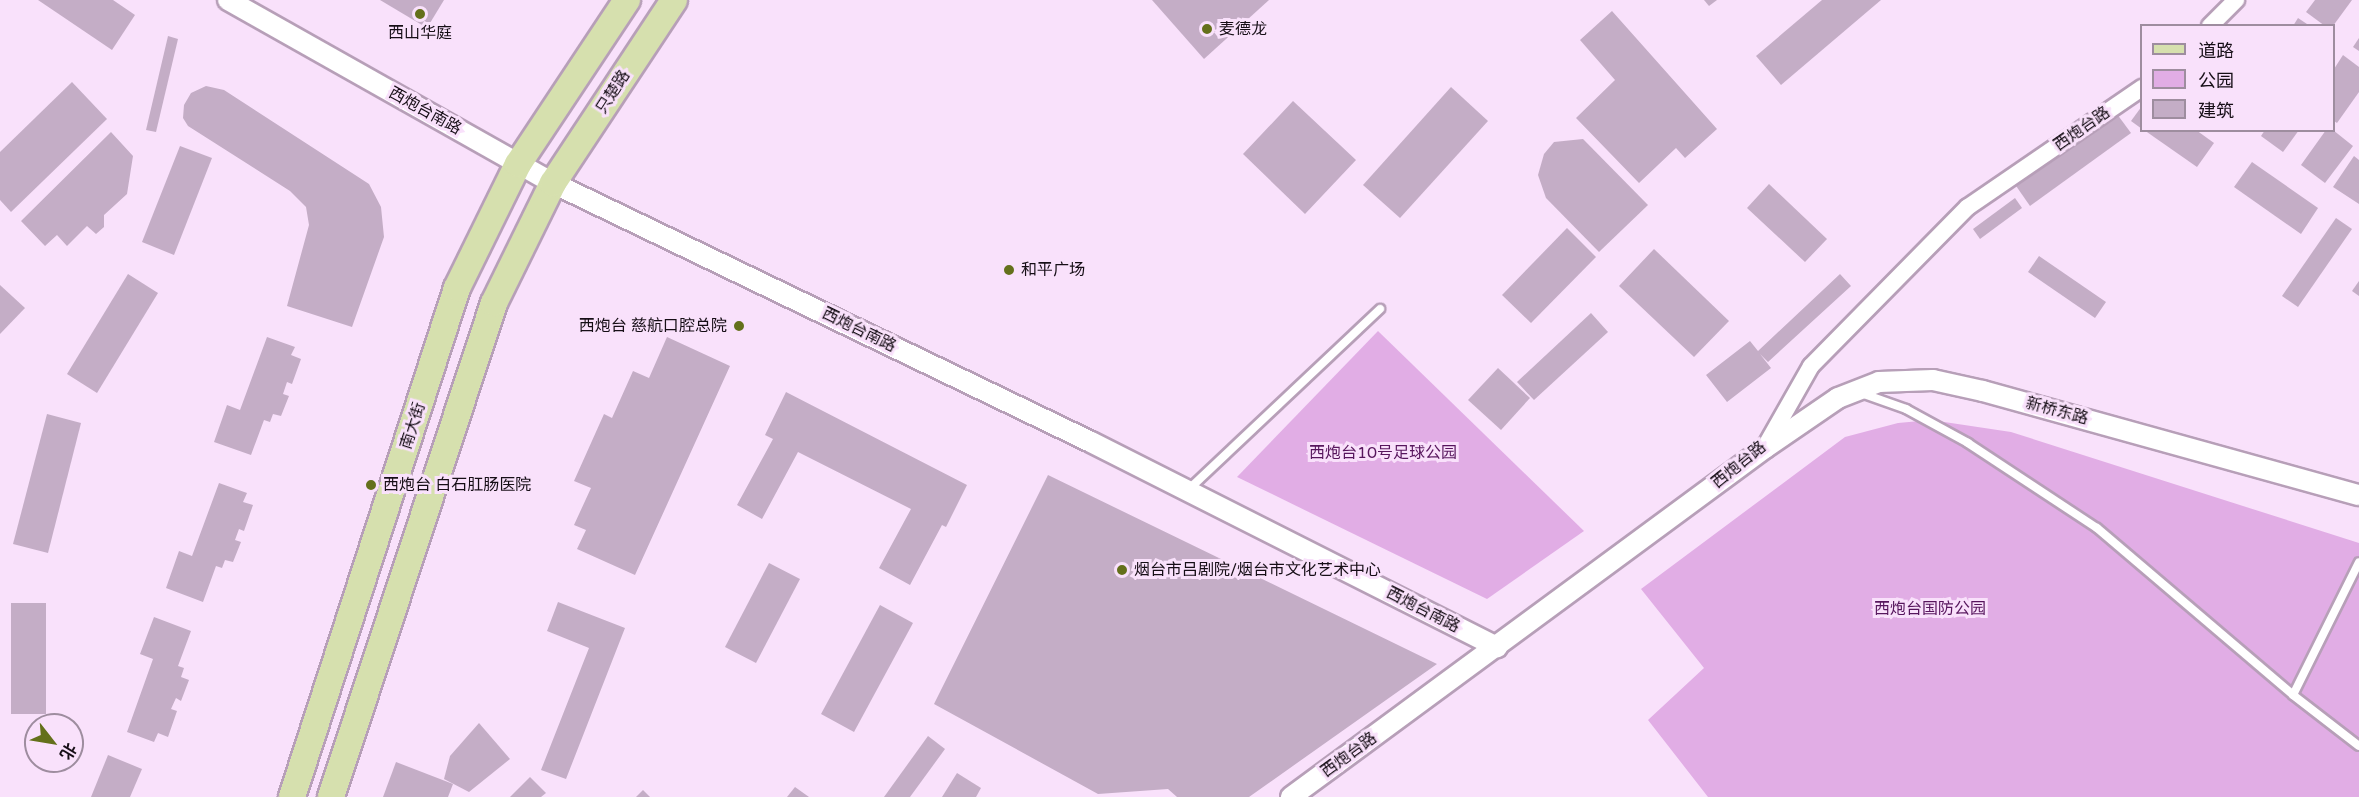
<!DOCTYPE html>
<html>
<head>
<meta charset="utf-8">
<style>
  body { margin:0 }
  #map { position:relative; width:2359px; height:797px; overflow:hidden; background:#f9e1fb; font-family:"Varela Round","Noto Sans SC",sans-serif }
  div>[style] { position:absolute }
  .green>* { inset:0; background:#e1ade5 }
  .building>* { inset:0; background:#c4adc6 }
  .roads { filter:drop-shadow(2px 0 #b79fb8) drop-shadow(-2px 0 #b79fb8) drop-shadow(0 2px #b79fb8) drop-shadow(0 -2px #b79fb8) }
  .service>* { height:8px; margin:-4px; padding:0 4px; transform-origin:4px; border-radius:4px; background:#fff }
  .minor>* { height:16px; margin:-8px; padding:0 8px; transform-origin:8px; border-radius:8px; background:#fff }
  .tertiary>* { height:20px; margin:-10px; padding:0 10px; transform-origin:10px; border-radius:10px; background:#fff }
  .primary>* { height:26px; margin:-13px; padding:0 13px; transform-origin:13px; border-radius:13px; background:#d6e0ae }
  .dots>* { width:16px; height:16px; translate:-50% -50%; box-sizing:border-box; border:3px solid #f9e1fb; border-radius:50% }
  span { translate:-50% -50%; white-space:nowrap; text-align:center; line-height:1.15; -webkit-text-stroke:6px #f9e1fb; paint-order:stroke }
  .poi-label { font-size:16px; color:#160e16 }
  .left { translate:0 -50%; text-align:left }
  .right { translate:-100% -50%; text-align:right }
  .street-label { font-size:16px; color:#160e16 }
  .park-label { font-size:16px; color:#57165d }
  .legend { position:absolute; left:2140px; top:24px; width:195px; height:108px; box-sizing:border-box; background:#f9e1fb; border:2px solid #9e8d9f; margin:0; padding:8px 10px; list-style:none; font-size:18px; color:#160e16 }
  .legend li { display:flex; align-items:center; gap:12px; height:30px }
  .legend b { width:30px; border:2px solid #9e8d9f }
  .north { position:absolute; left:24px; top:713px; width:60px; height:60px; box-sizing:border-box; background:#f9e1fb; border:2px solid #9e8d9f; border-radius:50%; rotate:121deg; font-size:16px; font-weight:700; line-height:24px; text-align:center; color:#160e16 }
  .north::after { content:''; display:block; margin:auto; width:21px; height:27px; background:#64701b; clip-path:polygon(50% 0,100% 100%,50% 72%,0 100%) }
</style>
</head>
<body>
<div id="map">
  <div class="green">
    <div style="clip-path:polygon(1378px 331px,1584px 531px,1487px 599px,1237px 477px)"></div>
    <div style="clip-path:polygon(1931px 420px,2011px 432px,2359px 543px,2359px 797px,1708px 797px,1648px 720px,1704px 668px,1641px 589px,1845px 437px,1898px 423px)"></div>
  </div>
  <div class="building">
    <div style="clip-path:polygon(38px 0,113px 0,135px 15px,112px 50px)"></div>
    <div style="clip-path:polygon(380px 0,444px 0,427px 28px)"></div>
    <div style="clip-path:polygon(1152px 0,1269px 0,1204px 59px)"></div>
    <div style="clip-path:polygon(1704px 0,1717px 0,1709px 6px)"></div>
    <div style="clip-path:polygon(1822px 0,1881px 0,1781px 85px,1756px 56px)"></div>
    <div style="clip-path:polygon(2315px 0,2352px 0,2333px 26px,2325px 26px,2306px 12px)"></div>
    <div style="clip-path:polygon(1612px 11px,1717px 129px,1685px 158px,1676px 148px,1639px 183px,1576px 118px,1615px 80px,1580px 40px)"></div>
    <div style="clip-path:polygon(2298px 18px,2310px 26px,2293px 26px)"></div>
    <div style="clip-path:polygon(168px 36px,178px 39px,156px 132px,146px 130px)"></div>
    <div style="clip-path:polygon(2359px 38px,2359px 51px,2353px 47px)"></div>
    <div style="clip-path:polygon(2343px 55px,2359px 67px,2359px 92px,2337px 123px,2334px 121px,2334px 69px)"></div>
    <div style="clip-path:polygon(72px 82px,107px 119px,11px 212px,0 200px,0 152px)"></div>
    <div style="clip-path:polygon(206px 86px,224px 90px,369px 184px,381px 207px,384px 237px,352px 327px,287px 306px,309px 225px,306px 207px,290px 191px,188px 126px,183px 118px,184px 105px,191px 93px)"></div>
    <div style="clip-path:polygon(1451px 87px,1488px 121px,1400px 218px,1363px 185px)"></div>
    <div style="clip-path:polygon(1293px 101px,1356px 160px,1305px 214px,1243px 154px)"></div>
    <div style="clip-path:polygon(2142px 106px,2142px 129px,2131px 121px)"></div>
    <div style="clip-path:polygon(2114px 110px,2131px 133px,2030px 206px,2014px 183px)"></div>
    <div style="clip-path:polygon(2144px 130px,2196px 130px,2214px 143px,2197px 167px)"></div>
    <div style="clip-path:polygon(2265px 130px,2299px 130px,2283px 152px,2261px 136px)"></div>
    <div style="clip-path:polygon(2326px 130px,2333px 130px,2353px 146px,2325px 183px,2301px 165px)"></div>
    <div style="clip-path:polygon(111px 132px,133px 156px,127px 194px,104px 215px,104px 227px,96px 234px,87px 226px,67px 246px,57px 235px,45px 246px,21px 221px)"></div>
    <div style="clip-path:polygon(1583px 139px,1648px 205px,1599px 252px,1546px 198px,1538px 175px,1544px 154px,1554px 142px)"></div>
    <div style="clip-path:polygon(180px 146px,212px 158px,174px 255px,142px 242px)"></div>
    <div style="clip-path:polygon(2354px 156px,2359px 160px,2359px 204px,2333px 187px)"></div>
    <div style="clip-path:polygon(2252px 162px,2318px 208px,2301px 234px,2234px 187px)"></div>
    <div style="clip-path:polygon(1769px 184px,1827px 239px,1805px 262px,1747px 208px)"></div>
    <div style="clip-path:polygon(2015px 198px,2022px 208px,1980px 239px,1973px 229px)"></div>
    <div style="clip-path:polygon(2336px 218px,2352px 229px,2298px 307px,2282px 296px)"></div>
    <div style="clip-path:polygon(1567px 228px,1596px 257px,1531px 323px,1502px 295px)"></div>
    <div style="clip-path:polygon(1654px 249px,1729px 321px,1694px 357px,1619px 286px)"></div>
    <div style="clip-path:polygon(2039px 256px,2106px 302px,2095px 318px,2028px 272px)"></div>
    <div style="clip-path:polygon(128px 274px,158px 293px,97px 393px,67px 374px)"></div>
    <div style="clip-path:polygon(1840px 274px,1851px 286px,1768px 362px,1760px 354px,1771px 368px,1727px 402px,1706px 375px,1750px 341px,1758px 351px)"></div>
    <div style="clip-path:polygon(2359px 281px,2359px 296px,2352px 291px)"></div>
    <div style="clip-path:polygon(0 285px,25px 308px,0 334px)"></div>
    <div style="clip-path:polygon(1591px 313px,1608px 332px,1534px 400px,1517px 382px)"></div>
    <div style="clip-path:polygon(267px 337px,295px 347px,291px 355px,301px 359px,292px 384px,287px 382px,283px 394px,289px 396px,281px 416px,273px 414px,270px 422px,264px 420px,251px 455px,214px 442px,227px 405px,240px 410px)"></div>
    <div style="clip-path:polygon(667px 337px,730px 366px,635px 575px,577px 549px,586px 530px,574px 525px,591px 488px,574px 481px,604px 414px,612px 418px,633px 371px,649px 378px)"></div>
    <div style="clip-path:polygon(1498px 368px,1530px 398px,1501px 430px,1468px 400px)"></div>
    <div style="clip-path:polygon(786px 392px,967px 485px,946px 527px,942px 525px,910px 585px,879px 568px,911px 509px,798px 452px,762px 519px,737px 505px,773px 439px,765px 435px)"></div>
    <div style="clip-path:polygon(47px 414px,81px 423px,48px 553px,13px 544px)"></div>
    <div style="clip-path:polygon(1048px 475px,1437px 664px,1249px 797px,1177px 797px,1168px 789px,1098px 794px,934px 704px)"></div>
    <div style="clip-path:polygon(219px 483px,247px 493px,243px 502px,253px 505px,244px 531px,239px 529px,235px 540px,241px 542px,233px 562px,225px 560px,222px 568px,216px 566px,203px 602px,166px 588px,179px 551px,192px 556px)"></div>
    <div style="clip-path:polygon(769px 563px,800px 579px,756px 663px,725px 647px)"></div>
    <div style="clip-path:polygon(558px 602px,625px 628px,566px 779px,541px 770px,589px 648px,547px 631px)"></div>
    <div style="clip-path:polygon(11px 603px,46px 603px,46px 714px,11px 714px)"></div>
    <div style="clip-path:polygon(880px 605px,913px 623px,854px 732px,821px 714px)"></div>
    <div style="clip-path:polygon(154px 617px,191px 631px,178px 666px,184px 668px,181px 677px,189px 680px,181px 701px,176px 698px,171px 709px,177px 711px,168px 737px,158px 733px,154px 742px,127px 732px,153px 659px,140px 654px)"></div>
    <div style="clip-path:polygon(479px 723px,510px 759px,469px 792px,444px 779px,450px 756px)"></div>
    <div style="clip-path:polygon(928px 736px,945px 749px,910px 797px,884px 797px)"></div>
    <div style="clip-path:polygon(108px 755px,142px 769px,130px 797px,91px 797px)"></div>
    <div style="clip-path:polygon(396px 762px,453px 784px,448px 797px,383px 797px)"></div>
    <div style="clip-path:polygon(957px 773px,981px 788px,976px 797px,942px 797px)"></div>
    <div style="clip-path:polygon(530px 777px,546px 793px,541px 797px,510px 797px)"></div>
    <div style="clip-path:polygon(795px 787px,809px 797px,787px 797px)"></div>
    <div style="clip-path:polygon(643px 790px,650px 797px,636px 797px)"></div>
  </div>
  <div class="roads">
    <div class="service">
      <div style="left:1861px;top:393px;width:48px;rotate:19.6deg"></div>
      <div style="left:1906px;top:409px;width:71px;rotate:28.7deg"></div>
      <div style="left:1968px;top:443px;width:154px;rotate:33.4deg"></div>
      <div style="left:2097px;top:528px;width:257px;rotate:40.4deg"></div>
      <div style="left:2293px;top:695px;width:83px;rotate:37.7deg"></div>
      <div style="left:1188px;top:490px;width:264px;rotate:-43.3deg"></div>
      <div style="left:2293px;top:695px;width:148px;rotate:-63.6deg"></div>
    </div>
    <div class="minor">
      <div style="left:2210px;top:26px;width:37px;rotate:-45deg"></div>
      <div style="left:1765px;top:447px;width:93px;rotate:-60.4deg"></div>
      <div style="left:1811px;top:366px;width:223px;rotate:-45.4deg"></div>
      <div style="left:1968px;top:207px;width:211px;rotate:-34.4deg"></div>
    </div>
    <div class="tertiary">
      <div style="left:228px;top:0;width:373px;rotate:29.4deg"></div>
      <div style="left:553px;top:183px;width:597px;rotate:25.71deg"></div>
      <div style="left:1091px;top:442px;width:455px;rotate:26.8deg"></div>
      <div style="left:1291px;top:797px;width:589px;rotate:-36.36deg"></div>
      <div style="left:1765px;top:448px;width:88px;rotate:-34.4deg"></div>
      <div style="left:1838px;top:398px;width:44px;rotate:-21.3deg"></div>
      <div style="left:1879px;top:382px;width:54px;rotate:-2.1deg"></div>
      <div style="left:1933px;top:380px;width:51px;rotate:12.4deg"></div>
      <div style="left:1983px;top:391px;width:390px;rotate:15.5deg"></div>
    </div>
    <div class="primary">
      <div style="left:292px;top:797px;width:535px;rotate:-72.04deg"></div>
      <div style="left:457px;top:288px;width:138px;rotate:-63.8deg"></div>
      <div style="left:518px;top:164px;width:197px;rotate:-56.4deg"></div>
      <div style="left:331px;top:797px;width:520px;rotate:-71.74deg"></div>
      <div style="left:494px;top:303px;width:134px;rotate:-63.8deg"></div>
      <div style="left:553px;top:183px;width:219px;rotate:-56.5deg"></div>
    </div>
  </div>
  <div class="dots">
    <div style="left:420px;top:14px;background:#64701b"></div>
    <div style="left:1207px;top:29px;background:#64701b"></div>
    <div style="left:1009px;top:270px;background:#64701b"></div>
    <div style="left:739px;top:326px;background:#64701b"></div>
    <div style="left:371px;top:485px;background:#64701b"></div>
    <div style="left:1122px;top:570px;background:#64701b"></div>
  </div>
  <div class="poi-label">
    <span class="left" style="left:1219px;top:29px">麦德龙</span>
    <span style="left:420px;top:33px">西山华庭</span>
    <span class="left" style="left:1021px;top:270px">和平广场</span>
    <span class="right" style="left:727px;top:326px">西炮台 慈航口腔总院</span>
    <span class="left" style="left:383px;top:485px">西炮台 白石肛肠医院</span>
    <span class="left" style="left:1134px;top:570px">烟台市吕剧院/烟台市文化艺术中心</span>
  </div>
  <div class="street-label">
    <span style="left:613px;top:92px;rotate:-57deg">只楚路</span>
    <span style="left:425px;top:111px;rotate:29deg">西炮台南路</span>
    <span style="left:2082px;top:129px;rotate:-35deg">西炮台路</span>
    <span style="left:859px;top:330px;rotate:26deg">西炮台南路</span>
    <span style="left:2057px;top:411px;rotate:15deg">新桥东路</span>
    <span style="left:413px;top:426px;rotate:-72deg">南大街</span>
    <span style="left:1739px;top:465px;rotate:-39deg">西炮台路</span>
    <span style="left:1423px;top:610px;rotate:27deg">西炮台南路</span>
    <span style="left:1349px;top:755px;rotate:-36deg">西炮台路</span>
  </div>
  <div class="park-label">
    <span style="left:1383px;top:453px">西炮台10号足球公园</span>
    <span style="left:1930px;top:609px">西炮台国防公园</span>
  </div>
  <ul class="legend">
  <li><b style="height:8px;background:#d6e0ae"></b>道路</li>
  <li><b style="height:16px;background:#e1ade5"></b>公园</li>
  <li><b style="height:16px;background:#c4adc6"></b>建筑</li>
  </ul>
  <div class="north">北</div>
</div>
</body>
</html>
